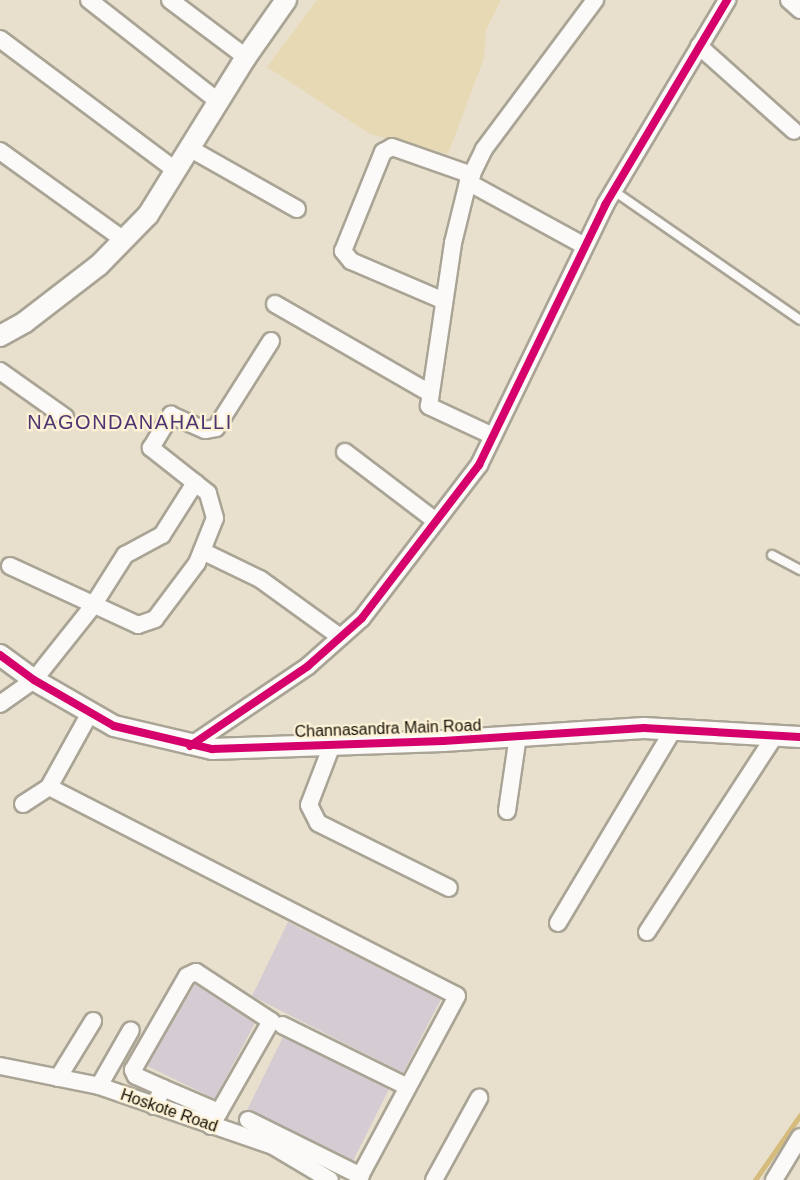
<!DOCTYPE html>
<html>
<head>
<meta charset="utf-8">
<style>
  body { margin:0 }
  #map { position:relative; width:800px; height:1180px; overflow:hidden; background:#e8e0cd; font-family:Helvetica,sans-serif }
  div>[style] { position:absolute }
  .green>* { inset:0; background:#e8d9b5 }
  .stream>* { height:5px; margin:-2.5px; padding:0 2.5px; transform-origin:2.5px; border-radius:2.5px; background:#d5bc7c }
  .building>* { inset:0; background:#d4ccd2 }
  .roads { filter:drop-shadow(2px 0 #a9a495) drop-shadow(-2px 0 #a9a495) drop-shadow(0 2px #a9a495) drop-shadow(0 -2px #a9a495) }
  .service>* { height:8px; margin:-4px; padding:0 4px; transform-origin:4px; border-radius:4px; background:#fcfaf8 }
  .minor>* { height:16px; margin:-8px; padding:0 8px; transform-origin:8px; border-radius:8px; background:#fcfaf8 }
  .tertiary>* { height:20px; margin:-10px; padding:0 10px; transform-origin:10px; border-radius:10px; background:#fcfaf8 }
  .cycleway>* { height:8px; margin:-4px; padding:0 4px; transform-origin:4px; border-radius:4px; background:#d6006c }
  span { translate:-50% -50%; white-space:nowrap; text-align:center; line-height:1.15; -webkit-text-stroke:4.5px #fef2d6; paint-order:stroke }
  .street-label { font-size:16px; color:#120d03 }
  .quarter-label { font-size:20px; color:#4b3672; letter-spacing:1.5px }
</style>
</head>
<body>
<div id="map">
  <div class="green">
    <div style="clip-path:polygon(317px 0,501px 0,486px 30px,484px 58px,448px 154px,370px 134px,267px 67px)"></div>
  </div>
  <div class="stream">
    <div style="left:755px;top:1180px;width:79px;rotate:-55.3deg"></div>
  </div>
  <div class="building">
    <div style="clip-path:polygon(288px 922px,441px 999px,403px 1073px,252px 996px)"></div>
    <div style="clip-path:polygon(195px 984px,255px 1023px,215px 1099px,147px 1066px)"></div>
    <div style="clip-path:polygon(283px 1037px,389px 1089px,353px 1161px,247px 1110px)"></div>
  </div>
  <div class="roads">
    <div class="service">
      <div style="left:614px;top:191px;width:226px;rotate:34.7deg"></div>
      <div style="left:772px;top:555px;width:32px;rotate:28deg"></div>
    </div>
    <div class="minor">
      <div style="left:89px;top:0;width:164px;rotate:38.1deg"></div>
      <div style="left:170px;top:0;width:95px;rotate:36.9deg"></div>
      <div style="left:789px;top:0;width:15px;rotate:42deg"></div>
      <div style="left:0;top:39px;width:219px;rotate:36.8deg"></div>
      <div style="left:699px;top:46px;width:127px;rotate:41.8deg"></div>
      <div style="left:189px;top:148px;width:124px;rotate:29.5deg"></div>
      <div style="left:0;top:151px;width:153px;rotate:35.7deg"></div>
      <div style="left:468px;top:182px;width:133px;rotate:28.7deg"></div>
      <div style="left:442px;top:300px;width:99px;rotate:-156.8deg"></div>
      <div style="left:351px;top:261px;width:13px;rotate:-129deg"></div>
      <div style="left:343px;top:251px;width:107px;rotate:-68deg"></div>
      <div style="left:383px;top:152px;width:10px;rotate:-29deg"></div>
      <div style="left:392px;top:147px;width:85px;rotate:19.3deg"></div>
      <div style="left:275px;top:304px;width:179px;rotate:29.9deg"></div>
      <div style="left:0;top:371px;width:80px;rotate:35.3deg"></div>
      <div style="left:493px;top:436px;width:71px;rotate:-154.9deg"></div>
      <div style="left:429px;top:406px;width:165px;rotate:-81.6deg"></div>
      <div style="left:453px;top:243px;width:63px;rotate:-76.2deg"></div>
      <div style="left:468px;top:182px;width:37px;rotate:-64deg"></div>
      <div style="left:484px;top:149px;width:186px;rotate:-53.3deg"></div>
      <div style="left:345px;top:452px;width:114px;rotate:37.2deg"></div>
      <div style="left:202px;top:551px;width:64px;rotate:25.8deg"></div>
      <div style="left:260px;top:579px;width:99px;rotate:35.9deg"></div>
      <div style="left:10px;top:566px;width:141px;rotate:24.7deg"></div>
      <div style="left:138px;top:625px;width:18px;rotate:-19deg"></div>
      <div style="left:155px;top:619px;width:70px;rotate:-53.1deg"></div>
      <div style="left:197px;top:563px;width:48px;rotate:-68.2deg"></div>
      <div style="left:215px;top:518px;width:26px;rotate:-106deg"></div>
      <div style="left:208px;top:493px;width:73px;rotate:-141.7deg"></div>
      <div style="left:151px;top:448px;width:39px;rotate:-59deg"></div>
      <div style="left:171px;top:415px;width:37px;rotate:24deg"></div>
      <div style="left:205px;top:430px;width:11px;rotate:-10deg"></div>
      <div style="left:216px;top:428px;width:103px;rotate:-57.7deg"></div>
      <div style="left:0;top:704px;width:42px;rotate:-35.2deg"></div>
      <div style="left:34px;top:680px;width:93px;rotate:-51.5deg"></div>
      <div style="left:92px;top:607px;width:62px;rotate:-57.6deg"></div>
      <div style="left:125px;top:555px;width:42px;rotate:-28.4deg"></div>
      <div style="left:162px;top:535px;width:62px;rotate:-57.6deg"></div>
      <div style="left:332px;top:745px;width:64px;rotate:111deg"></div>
      <div style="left:309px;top:805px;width:20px;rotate:63deg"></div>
      <div style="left:318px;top:823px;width:146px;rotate:26.4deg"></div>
      <div style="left:190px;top:746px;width:143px;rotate:-34.1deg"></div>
      <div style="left:308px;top:666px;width:72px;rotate:-41.6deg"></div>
      <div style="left:362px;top:618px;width:193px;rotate:-52.6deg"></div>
      <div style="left:479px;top:465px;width:289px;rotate:-64.1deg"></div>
      <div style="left:605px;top:205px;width:239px;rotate:-59.2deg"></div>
      <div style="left:49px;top:787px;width:458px;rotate:27.1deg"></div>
      <div style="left:457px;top:996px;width:209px;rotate:118.3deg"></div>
      <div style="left:23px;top:804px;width:31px;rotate:-33deg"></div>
      <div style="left:49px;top:787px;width:85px;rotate:-61deg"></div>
      <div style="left:507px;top:811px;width:76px;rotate:-81.7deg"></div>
      <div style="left:558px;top:923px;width:225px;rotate:-59.2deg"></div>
      <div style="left:647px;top:932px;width:234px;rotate:-56.9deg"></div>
      <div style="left:282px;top:1025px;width:140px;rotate:26.2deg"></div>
      <div style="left:0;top:1066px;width:101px;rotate:11.4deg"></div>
      <div style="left:99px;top:1086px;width:184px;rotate:19deg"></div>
      <div style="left:273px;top:1146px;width:66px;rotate:30.8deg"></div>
      <div style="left:58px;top:1078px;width:67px;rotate:-58.4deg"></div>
      <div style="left:99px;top:1086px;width:64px;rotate:-60.3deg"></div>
      <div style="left:163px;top:1088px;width:61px;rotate:23.2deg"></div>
      <div style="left:154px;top:1106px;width:20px;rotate:-63deg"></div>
      <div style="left:163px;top:1088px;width:30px;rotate:-156deg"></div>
      <div style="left:136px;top:1076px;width:7px;rotate:-117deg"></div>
      <div style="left:133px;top:1070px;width:108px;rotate:-60.1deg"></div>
      <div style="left:187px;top:976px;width:10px;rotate:-24deg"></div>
      <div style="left:196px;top:972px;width:90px;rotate:33.2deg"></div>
      <div style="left:271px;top:1021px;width:121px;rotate:119.7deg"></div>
      <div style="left:248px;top:1120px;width:126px;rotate:26.4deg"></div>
      <div style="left:434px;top:1180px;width:94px;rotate:-61.2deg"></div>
      <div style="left:774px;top:1180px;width:50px;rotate:-58.8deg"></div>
    </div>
    <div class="tertiary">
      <div style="left:0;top:336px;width:29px;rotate:-29deg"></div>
      <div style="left:25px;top:322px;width:93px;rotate:-37.6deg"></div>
      <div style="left:99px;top:265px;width:70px;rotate:-45.6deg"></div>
      <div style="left:148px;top:215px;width:186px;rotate:-58.2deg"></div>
      <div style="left:246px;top:57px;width:70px;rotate:-54.9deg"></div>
      <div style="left:0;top:655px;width:42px;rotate:36.3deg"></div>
      <div style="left:34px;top:680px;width:92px;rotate:29.9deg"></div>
      <div style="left:114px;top:726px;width:101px;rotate:13.2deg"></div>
      <div style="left:212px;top:749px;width:231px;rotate:-2deg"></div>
      <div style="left:443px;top:741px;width:201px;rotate:-3.7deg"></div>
      <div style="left:644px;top:728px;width:156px;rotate:3.3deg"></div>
    </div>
  </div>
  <div class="cycleway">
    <div style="left:0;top:655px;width:42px;rotate:36.3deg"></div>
    <div style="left:34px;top:680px;width:92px;rotate:29.9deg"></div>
    <div style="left:114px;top:726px;width:101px;rotate:13.2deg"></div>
    <div style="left:212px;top:749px;width:231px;rotate:-2deg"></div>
    <div style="left:443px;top:741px;width:201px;rotate:-3.7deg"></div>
    <div style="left:644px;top:728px;width:156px;rotate:3.3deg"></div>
    <div style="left:190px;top:746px;width:143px;rotate:-34.1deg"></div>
    <div style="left:308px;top:666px;width:72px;rotate:-41.6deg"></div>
    <div style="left:362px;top:618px;width:193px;rotate:-52.6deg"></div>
    <div style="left:479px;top:465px;width:289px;rotate:-64.1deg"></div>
    <div style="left:605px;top:205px;width:239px;rotate:-59.2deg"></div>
  </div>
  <div class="street-label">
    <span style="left:388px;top:729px;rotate:-2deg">Channasandra Main Road</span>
    <span style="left:169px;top:1111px;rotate:19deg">Hoskote Road</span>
  </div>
  <div class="quarter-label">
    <span style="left:130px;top:422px">NAGONDANAHALLI</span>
  </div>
</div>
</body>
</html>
